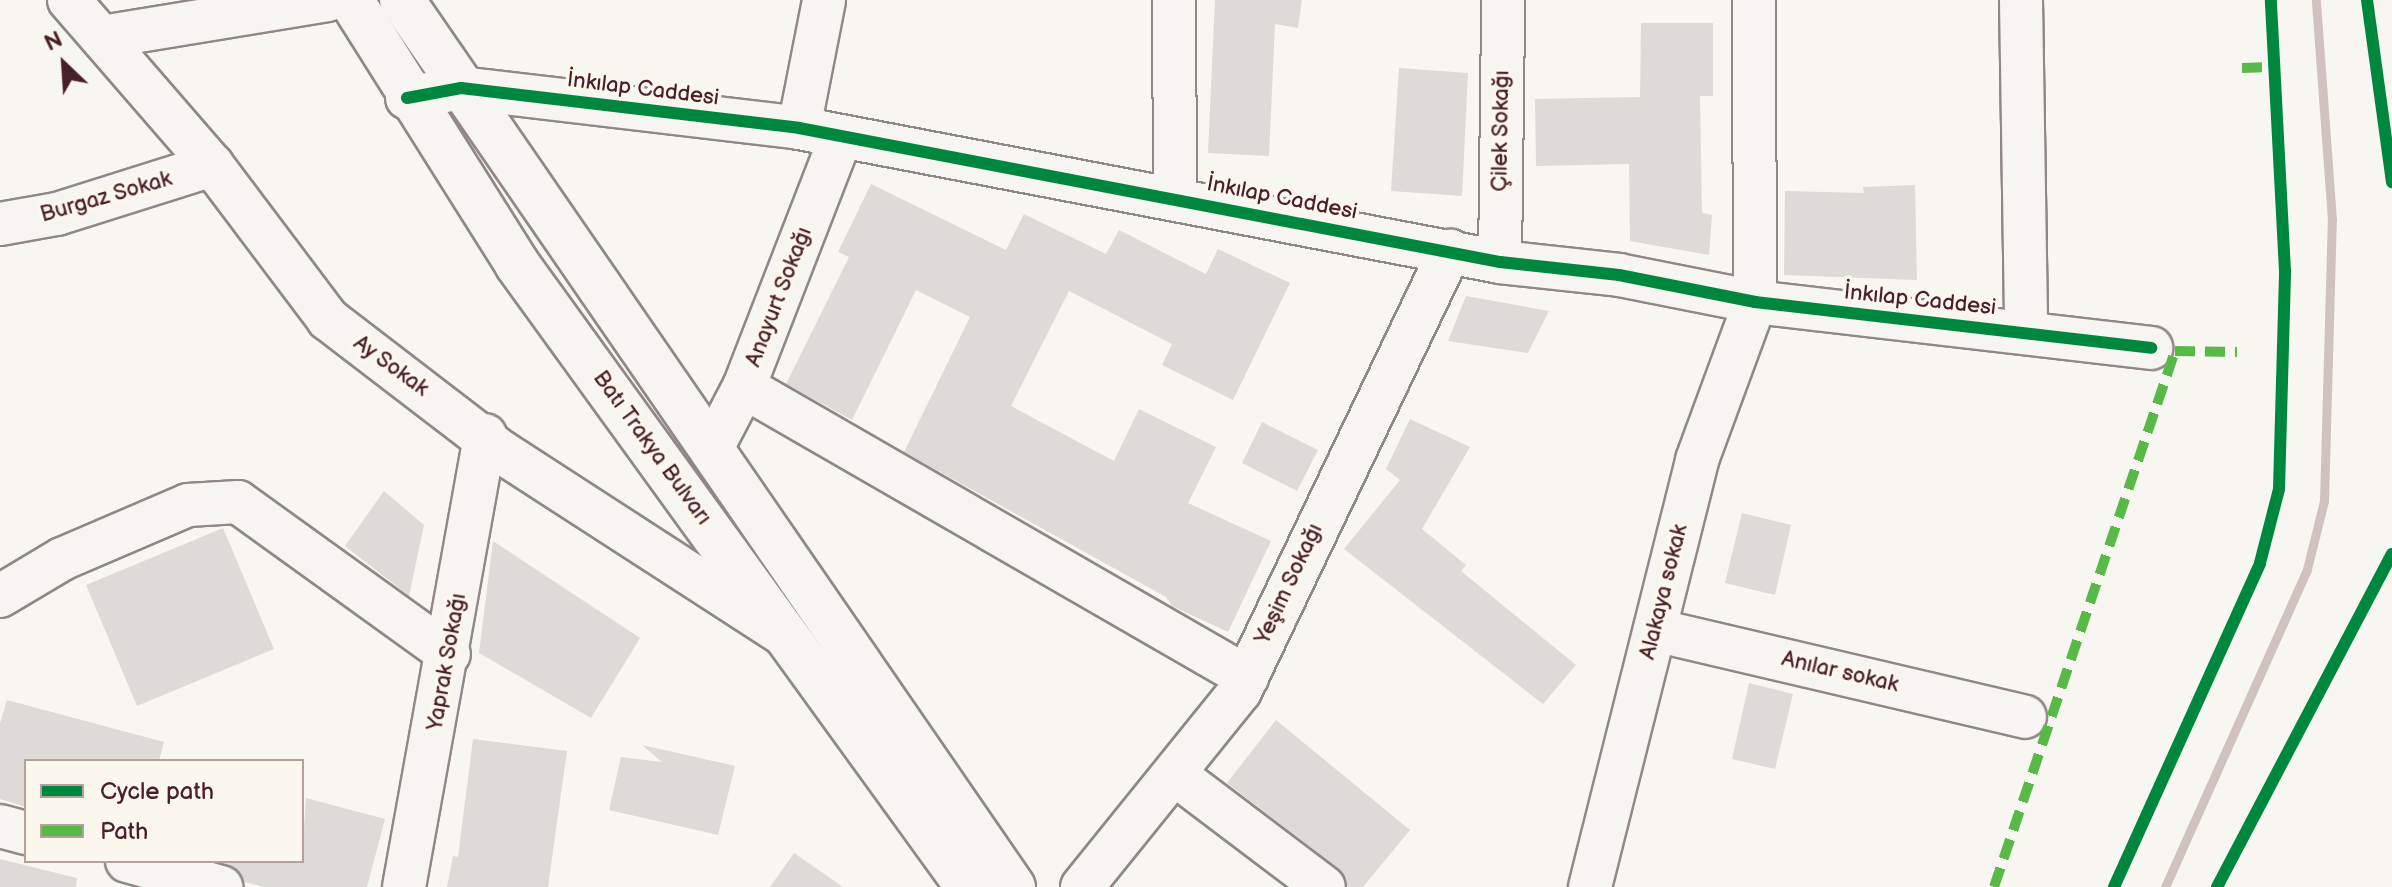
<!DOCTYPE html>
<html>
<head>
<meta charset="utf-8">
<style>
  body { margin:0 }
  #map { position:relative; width:2392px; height:887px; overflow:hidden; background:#f8f6f0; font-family:"Balsamiq Sans",sans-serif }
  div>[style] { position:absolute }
  .stream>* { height:9px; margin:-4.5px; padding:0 4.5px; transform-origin:4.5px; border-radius:4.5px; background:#d0c3bf }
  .building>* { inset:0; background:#dedad7 }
  .roads { filter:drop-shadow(2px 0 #918787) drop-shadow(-2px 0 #918787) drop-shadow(0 2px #918787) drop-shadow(0 -2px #918787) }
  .minor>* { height:42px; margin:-21px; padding:0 21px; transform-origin:21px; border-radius:21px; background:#f6f5f1 }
  .major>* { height:44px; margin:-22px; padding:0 22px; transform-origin:22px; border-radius:22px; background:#f6f5f1 }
  .quiet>* { height:10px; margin-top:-5px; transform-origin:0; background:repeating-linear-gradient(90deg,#58b947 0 20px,transparent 0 30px) }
  .cycleway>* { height:12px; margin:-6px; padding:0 6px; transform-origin:6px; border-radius:6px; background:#00873e }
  span { translate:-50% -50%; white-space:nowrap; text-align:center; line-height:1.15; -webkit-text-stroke:7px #fbf7ec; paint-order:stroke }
  .street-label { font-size:22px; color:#4a1f2b }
  .legend { position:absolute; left:24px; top:759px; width:280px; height:104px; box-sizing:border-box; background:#fbf7ec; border:2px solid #b4a19f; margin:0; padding:10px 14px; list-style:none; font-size:24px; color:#4a1f2b }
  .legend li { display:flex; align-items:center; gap:16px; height:40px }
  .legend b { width:40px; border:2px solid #b4a19f }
  .north { position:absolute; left:24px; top:24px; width:80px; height:80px; -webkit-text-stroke:6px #fbf7ec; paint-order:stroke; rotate:335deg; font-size:22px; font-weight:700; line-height:32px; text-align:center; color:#4a1f2b }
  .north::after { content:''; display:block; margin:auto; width:28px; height:36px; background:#4a1f2b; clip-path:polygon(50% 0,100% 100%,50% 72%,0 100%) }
</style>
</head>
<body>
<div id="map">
  <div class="stream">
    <div style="left:2165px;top:887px;width:348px;rotate:-65.9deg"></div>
    <div style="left:2307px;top:569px;width:70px;rotate:-76deg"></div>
    <div style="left:2324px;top:501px;width:281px;rotate:-88.4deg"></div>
    <div style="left:2332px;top:220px;width:221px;rotate:-94.2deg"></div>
  </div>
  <div class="building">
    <div style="clip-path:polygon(1215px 0,1302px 0,1298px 28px,1275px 24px,1269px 156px,1208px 153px)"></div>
    <div style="clip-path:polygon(1641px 23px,1713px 23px,1713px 96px,1700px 96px,1702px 213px,1712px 215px,1709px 255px,1630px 241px,1629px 164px,1536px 166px,1535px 99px,1640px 97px)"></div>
    <div style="clip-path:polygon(1399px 68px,1468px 73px,1462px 196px,1391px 191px)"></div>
    <div style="clip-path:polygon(871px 184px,1006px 250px,1024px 214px,1106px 254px,1119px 230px,1206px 274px,1218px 249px,1290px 283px,1233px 400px,1162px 365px,1172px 344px,1069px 291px,1011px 406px,1114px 461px,1139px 409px,1216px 447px,1188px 503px,1271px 541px,1228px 632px,1172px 606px,1166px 597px,904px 452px,970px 317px,916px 290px,852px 420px,786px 384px,849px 257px,838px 252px)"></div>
    <div style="clip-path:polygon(1915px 185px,1917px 280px,1784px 275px,1785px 191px,1864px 193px,1863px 187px)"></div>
    <div style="clip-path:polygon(1466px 296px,1549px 311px,1528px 353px,1448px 341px)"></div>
    <div style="clip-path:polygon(1410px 419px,1470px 447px,1422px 529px,1466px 565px,1461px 571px,1576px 665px,1543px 704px,1344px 549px,1400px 480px,1386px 469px)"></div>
    <div style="clip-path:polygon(1262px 422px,1318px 450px,1297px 491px,1242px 463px)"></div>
    <div style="clip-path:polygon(384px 491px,424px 525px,409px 596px,345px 546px)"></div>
    <div style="clip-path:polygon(1742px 513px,1791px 525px,1775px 595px,1725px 583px)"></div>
    <div style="clip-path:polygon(223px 528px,274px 649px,137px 706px,86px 585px)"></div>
    <div style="clip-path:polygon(493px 541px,640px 638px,591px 718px,479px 653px)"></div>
    <div style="clip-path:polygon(1749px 683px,1793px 694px,1775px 769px,1732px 759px)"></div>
    <div style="clip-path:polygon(7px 700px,164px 742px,159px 761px,26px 761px,26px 807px,0 799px,0 723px)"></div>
    <div style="clip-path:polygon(1276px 720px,1410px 830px,1363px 887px,1348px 887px,1338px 868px,1227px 783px)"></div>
    <div style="clip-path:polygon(473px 739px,567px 751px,548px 887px,447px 887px,453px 856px,458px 857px)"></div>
    <div style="clip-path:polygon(642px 745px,735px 766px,718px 835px,609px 810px,621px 757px,662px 762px)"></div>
    <div style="clip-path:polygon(306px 798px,385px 819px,367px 887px,265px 887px,244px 882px,237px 870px,217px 861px,302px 861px)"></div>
    <div style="clip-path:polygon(794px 853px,843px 887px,770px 887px)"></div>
    <div style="clip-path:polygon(0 859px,77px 878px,76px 887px,0 887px)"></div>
  </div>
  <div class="roads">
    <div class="minor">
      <div style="left:69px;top:0;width:218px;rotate:49.1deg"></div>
      <div style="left:212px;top:165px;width:193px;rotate:53deg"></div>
      <div style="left:328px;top:319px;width:217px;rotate:37.5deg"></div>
      <div style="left:500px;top:451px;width:338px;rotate:32.9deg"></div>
      <div style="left:1174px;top:0;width:198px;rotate:89.7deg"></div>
      <div style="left:2021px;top:0;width:332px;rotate:89.1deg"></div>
      <div style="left:102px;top:37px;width:229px;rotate:-9.3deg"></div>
      <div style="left:407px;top:98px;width:55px;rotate:-10.5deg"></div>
      <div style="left:461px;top:88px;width:340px;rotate:6.7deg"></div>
      <div style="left:799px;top:128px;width:714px;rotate:10.82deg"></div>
      <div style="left:1500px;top:262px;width:120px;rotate:6.2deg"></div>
      <div style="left:1619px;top:275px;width:139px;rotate:11.2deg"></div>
      <div style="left:1755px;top:302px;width:399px;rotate:6.6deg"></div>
      <div style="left:799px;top:128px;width:130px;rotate:-78.9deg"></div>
      <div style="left:0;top:224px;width:58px;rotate:-10deg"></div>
      <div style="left:57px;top:214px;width:163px;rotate:-17.5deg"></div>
      <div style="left:1500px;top:262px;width:262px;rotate:-89.3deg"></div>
      <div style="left:744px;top:387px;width:581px;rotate:29.97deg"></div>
      <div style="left:711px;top:450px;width:71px;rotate:-62.4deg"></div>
      <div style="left:744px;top:387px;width:265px;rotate:-68.8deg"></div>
      <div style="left:0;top:596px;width:72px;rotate:-30.8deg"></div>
      <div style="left:62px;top:559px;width:137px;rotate:-23.2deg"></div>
      <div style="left:188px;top:505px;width:50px;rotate:-3.4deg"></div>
      <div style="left:238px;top:502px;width:260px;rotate:35.8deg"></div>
      <div style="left:1655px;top:630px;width:380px;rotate:13.2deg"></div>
      <div style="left:1177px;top:776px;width:184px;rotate:37.1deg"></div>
      <div style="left:0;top:826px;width:27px;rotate:15deg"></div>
      <div style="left:127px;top:861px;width:98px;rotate:15.5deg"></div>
      <div style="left:404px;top:887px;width:459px;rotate:-79.8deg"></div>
      <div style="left:1082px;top:887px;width:252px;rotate:-51.1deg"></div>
      <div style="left:1240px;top:691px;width:488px;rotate:-64.5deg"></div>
      <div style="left:1590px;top:887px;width:440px;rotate:-75.9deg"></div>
      <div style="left:1697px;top:460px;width:168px;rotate:-69.8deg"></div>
      <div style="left:1755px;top:302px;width:302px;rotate:-90.2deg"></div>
    </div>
    <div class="major">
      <div style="left:351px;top:0;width:312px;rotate:57.8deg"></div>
      <div style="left:517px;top:264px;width:769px;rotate:54.1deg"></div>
      <div style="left:402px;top:0;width:1077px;rotate:55.44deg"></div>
    </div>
  </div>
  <div class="quiet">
    <div style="left:2242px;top:68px;width:35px;rotate:-2deg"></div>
    <div style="left:1994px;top:887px;width:566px;rotate:-71.34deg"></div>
    <div style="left:2175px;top:351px;width:62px;rotate:0.9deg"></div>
  </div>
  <div class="cycleway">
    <div style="left:2367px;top:0;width:184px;rotate:82.2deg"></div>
    <div style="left:407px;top:98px;width:55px;rotate:-10.5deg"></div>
    <div style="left:461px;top:88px;width:340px;rotate:6.7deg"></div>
    <div style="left:799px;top:128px;width:714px;rotate:10.82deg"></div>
    <div style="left:1500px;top:262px;width:120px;rotate:6.2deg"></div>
    <div style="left:1619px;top:275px;width:139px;rotate:11.2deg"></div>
    <div style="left:1755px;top:302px;width:399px;rotate:6.6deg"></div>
    <div style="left:2114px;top:887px;width:355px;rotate:-65.7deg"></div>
    <div style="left:2260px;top:563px;width:76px;rotate:-75.6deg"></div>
    <div style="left:2279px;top:489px;width:218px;rotate:-88.4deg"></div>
    <div style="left:2285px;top:271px;width:271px;rotate:-93deg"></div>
    <div style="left:2217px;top:887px;width:376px;rotate:-62.3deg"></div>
  </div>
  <div class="street-label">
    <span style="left:643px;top:89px;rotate:7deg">İnkılap Caddesi</span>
    <span style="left:1501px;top:131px;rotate:-89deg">Çilek Sokağı</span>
    <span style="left:106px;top:197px;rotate:-16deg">Burgaz Sokak</span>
    <span style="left:1282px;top:198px;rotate:11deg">İnkılap Caddesi</span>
    <span style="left:779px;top:297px;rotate:-69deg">Anayurt Sokağı</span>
    <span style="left:1920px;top:300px;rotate:6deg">İnkılap Caddesi</span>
    <span style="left:391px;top:366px;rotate:36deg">Ay Sokak</span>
    <span style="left:652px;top:448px;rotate:54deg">Batı Trakya Bulvarı</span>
    <span style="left:1289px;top:584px;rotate:-65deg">Yeşim Sokağı</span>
    <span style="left:1664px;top:592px;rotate:-76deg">Alakaya sokak</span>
    <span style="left:447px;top:662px;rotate:-80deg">Yaprak Sokağı</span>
    <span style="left:1840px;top:672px;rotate:13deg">Anılar sokak</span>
  </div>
  <ul class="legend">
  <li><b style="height:10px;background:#00873e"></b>Cycle path</li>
  <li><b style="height:10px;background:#58b947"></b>Path</li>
  </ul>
  <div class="north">N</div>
</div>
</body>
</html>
